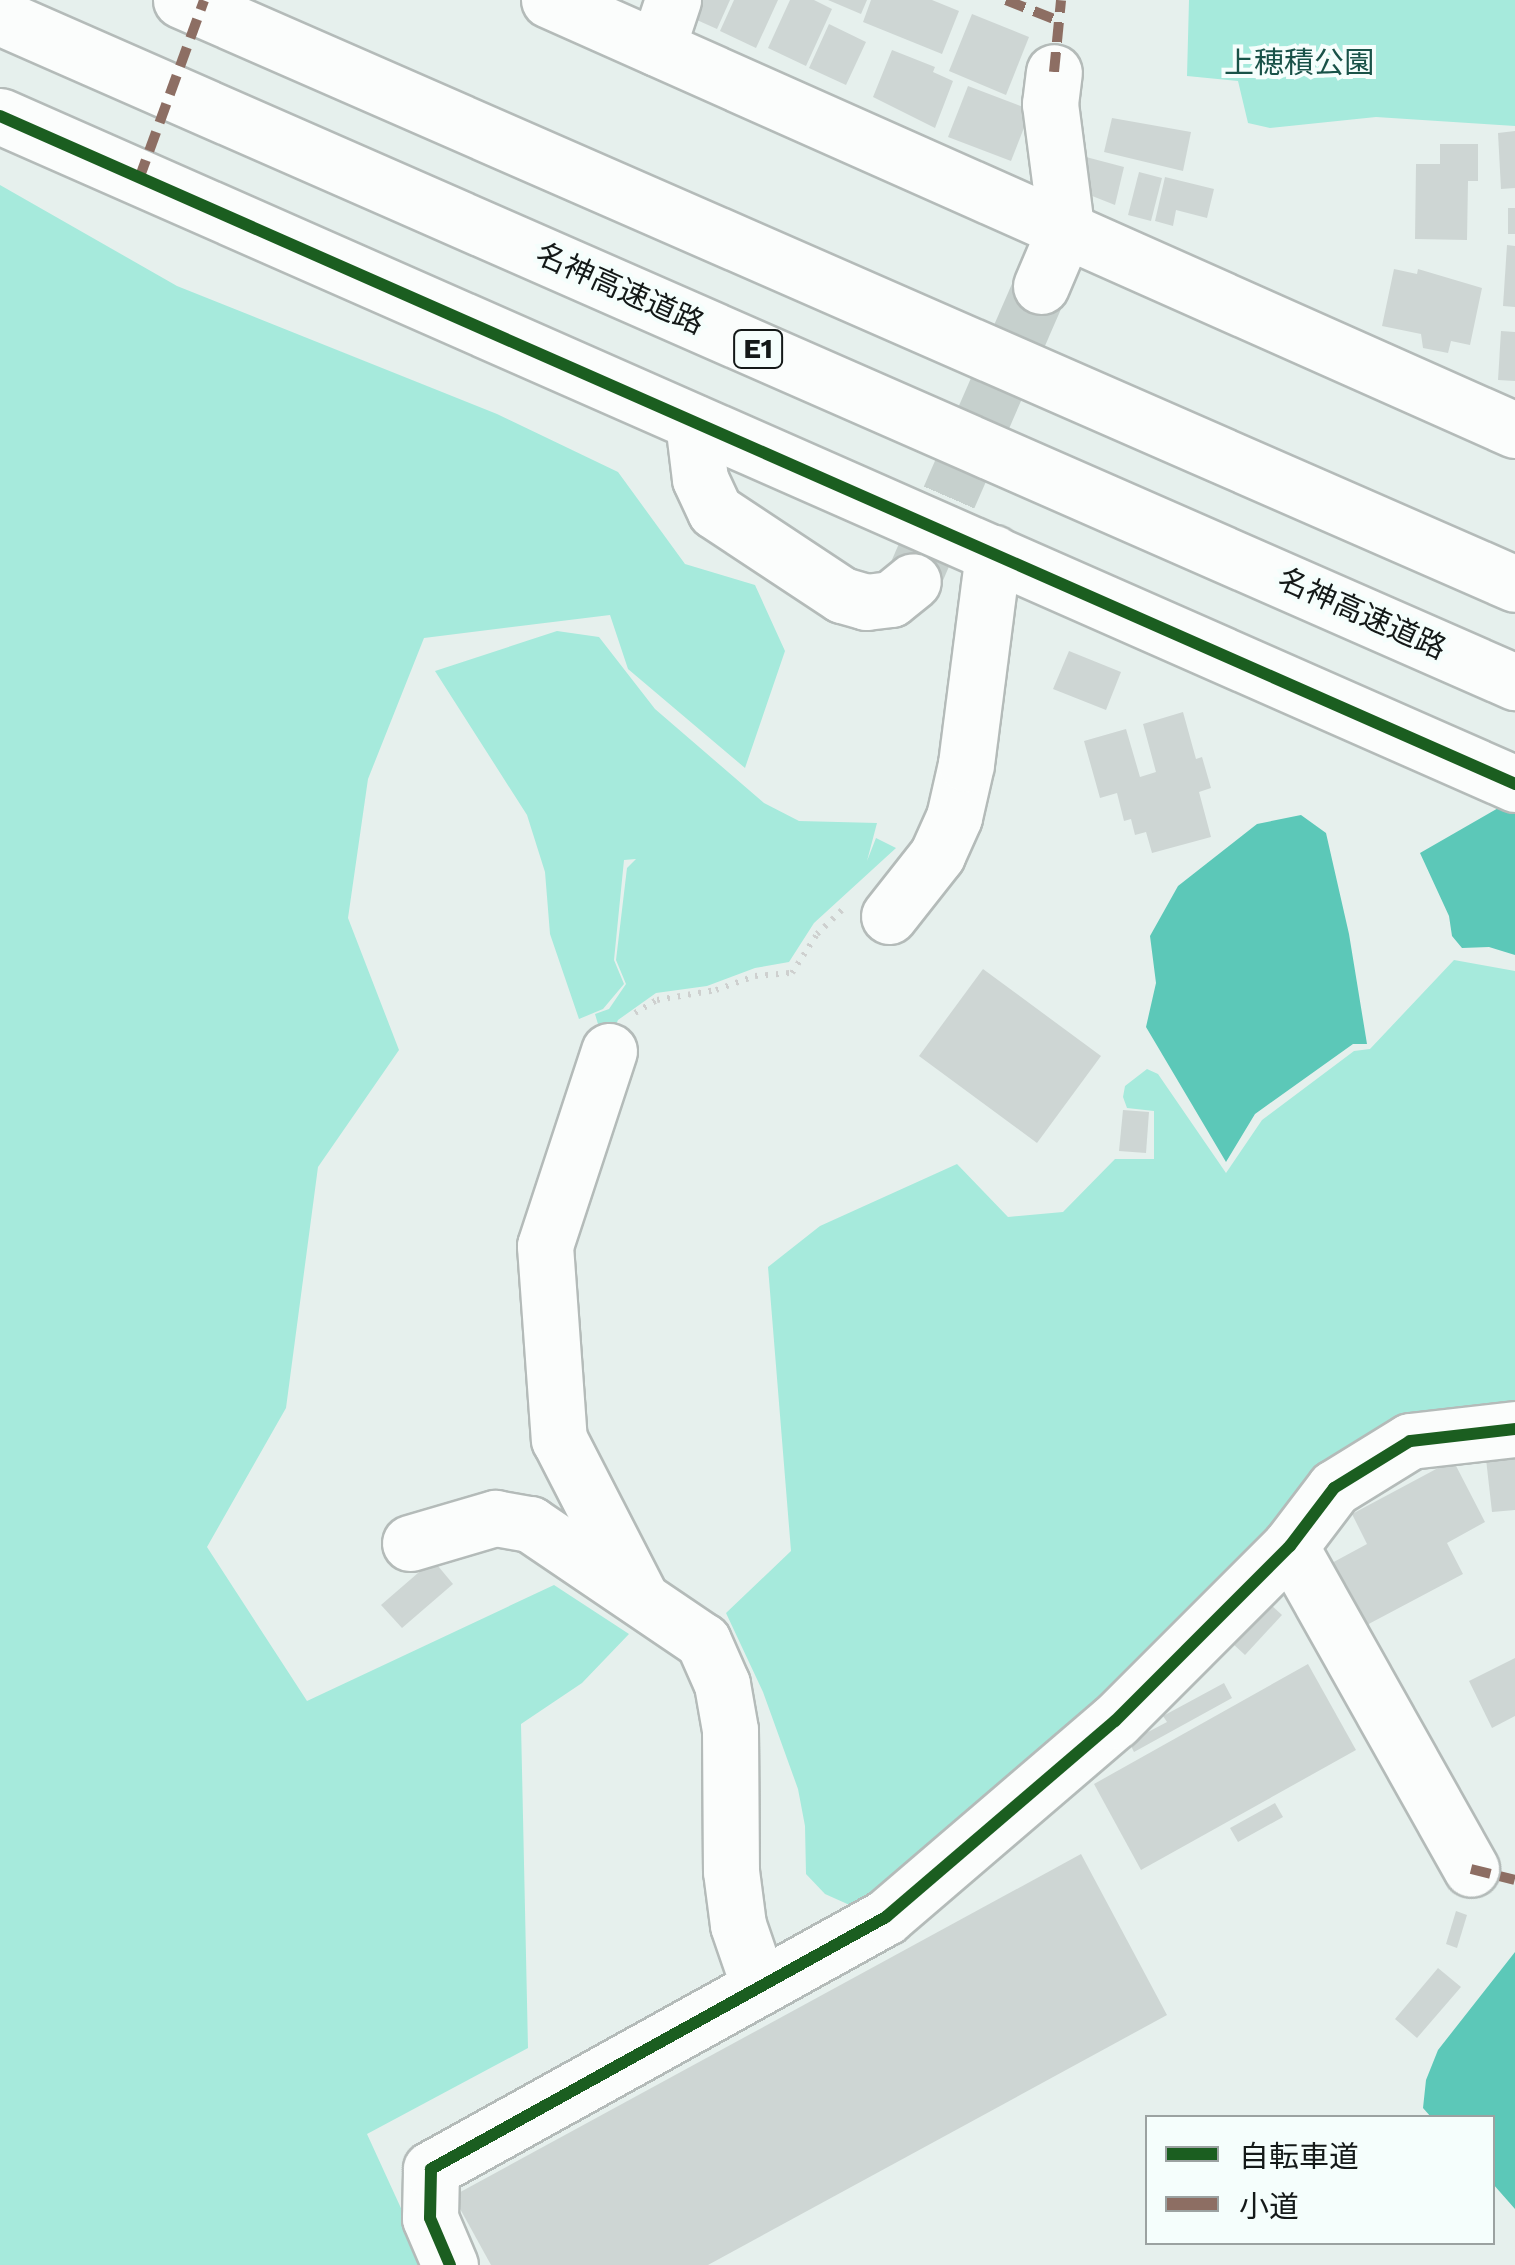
<!DOCTYPE html>
<html>
<head>
<meta charset="utf-8">
<style>
  body { margin:0 }
  #map { position:relative; width:1515px; height:2265px; overflow:hidden; background:#e6f0ed; font-family:"Work Sans","Noto Sans JP",sans-serif }
  div>[style] { position:absolute }
  .green>* { inset:0; background:#a6eadc }
  .water>* { inset:0; background:#5cc8b8 }
  .building>* { inset:0; background:#ced6d4 }
  .minor-tunnel>* { height:55px; margin-top:-27.5px; transform-origin:0; background:repeating-linear-gradient(90deg,#c6d0cd 0 55px,transparent 0 83px) }
  .path>* { height:6px; margin-top:-3px; transform-origin:0; background:repeating-linear-gradient(90deg,#ced0cf 0 2.5px,transparent 0 10.5px) }
  .roads { filter:drop-shadow(2px 0 #b4bbb9) drop-shadow(-2px 0 #b4bbb9) drop-shadow(0 2px #b4bbb9) drop-shadow(0 -2px #b4bbb9) }
  .minor>* { height:55px; margin:-27.5px; padding:0 27.5px; transform-origin:27.5px; border-radius:27.5px; background:#fbfdfc }
  .highway>* { height:55px; margin:-27.5px; padding:0 27.5px; transform-origin:27.5px; border-radius:27.5px; background:#fbfdfc }
  .quiet>* { height:10px; margin-top:-5px; transform-origin:0; background:repeating-linear-gradient(90deg,#8d6e63 0 20px,transparent 0 30px) }
  .cycleway>* { height:12px; margin:-6px; padding:0 6px; transform-origin:6px; border-radius:6px; background:#1b5e20 }
  span { translate:-50% -50%; white-space:nowrap; text-align:center; line-height:1.15; -webkit-text-stroke:8px #f5fefc; paint-order:stroke }
  .shield-label span { padding:2px 8px; background:#f5fefc; border:2px solid; border-radius:8px; -webkit-text-stroke-width:0 }
  .shield-label { font-size:28px; color:#141918; font-weight:700 }
  .park-label { font-size:30px; color:#195248 }
  .street-label { font-size:30px; color:#141918 }
  .legend { position:absolute; left:1145px; top:2115px; width:350px; height:130px; box-sizing:border-box; background:#f5fefc; border:2px solid #9ba2a1; margin:0; padding:12px 18px; list-style:none; font-size:30px; color:#141918 }
  .legend li { display:flex; align-items:center; gap:20px; height:50px }
  .legend b { width:50px; border:2px solid #9ba2a1 }
</style>
</head>
<body>
<div id="map">
  <div class="green">
    <div style="clip-path:polygon(1189px 0,1515px 0,1515px 126px,1376px 117px,1270px 128px,1248px 123px,1238px 81px,1187px 76px)"></div>
    <div style="clip-path:polygon(0 185px,177px 286px,497px 414px,618px 472px,685px 564px,755px 585px,785px 651px,745px 768px,628px 669px,610px 615px,424px 638px,368px 779px,348px 918px,399px 1050px,318px 1167px,286px 1408px,207px 1547px,307px 1701px,554px 1585px,629px 1634px,582px 1683px,521px 1724px,528px 2048px,367px 2134px,427px 2265px,0 2265px)"></div>
    <div style="clip-path:polygon(557px 631px,599px 637px,655px 709px,764px 803px,799px 821px,877px 823px,867px 861px,876px 838px,896px 848px,814px 923px,789px 962px,755px 968px,707px 986px,656px 993px,618px 1020px,605px 1048px,595px 1014px,609px 1009px,626px 984px,616px 960px,627px 868px,636px 859px,624px 860px,614px 960px,624px 984px,603px 1009px,579px 1019px,550px 934px,545px 872px,527px 815px,435px 671px)"></div>
    <div style="clip-path:polygon(1454px 960px,1515px 971px,1515px 1409px,1410px 1413px,1327px 1473px,1109px 1704px,863px 1911px,825px 1894px,806px 1874px,805px 1826px,798px 1789px,763px 1692px,726px 1613px,791px 1551px,768px 1267px,820px 1226px,957px 1164px,1008px 1217px,1063px 1212px,1115px 1159px,1154px 1159px,1154px 1111px,1127px 1108px,1123px 1097px,1125px 1086px,1147px 1069px,1158px 1074px,1226px 1173px,1262px 1120px,1354px 1051px,1370px 1049px)"></div>
  </div>
  <div class="water">
    <div style="clip-path:polygon(1500px 807px,1515px 814px,1515px 955px,1489px 947px,1462px 948px,1452px 936px,1449px 916px,1420px 853px)"></div>
    <div style="clip-path:polygon(1301px 815px,1326px 833px,1349px 934px,1367px 1044px,1353px 1044px,1255px 1114px,1226px 1162px,1146px 1027px,1156px 983px,1150px 936px,1178px 886px,1257px 824px)"></div>
    <div style="clip-path:polygon(1515px 1952px,1515px 2209px,1493px 2184px,1492px 2118px,1431px 2117px,1423px 2108px,1426px 2080px,1438px 2050px)"></div>
  </div>
  <div class="building">
    <div style="clip-path:polygon(685px 0,730px 0,717px 29px,679px 12px)"></div>
    <div style="clip-path:polygon(734px 0,778px 0,756px 48px,720px 31px)"></div>
    <div style="clip-path:polygon(790px 0,814px 0,832px 9px,806px 66px,768px 48px)"></div>
    <div style="clip-path:polygon(828px 0,867px 0,861px 14px)"></div>
    <div style="clip-path:polygon(871px 0,932px 0,959px 11px,942px 54px,863px 22px)"></div>
    <div style="clip-path:polygon(972px 14px,1029px 37px,1006px 95px,949px 71px)"></div>
    <div style="clip-path:polygon(829px 24px,866px 42px,846px 85px,809px 68px)"></div>
    <div style="clip-path:polygon(892px 50px,935px 67px,933px 72px,953px 81px,935px 128px,873px 97px)"></div>
    <div style="clip-path:polygon(968px 86px,1031px 110px,1011px 161px,948px 137px)"></div>
    <div style="clip-path:polygon(1112px 118px,1191px 132px,1183px 171px,1104px 152px)"></div>
    <div style="clip-path:polygon(1515px 131px,1515px 188px,1501px 189px,1498px 133px)"></div>
    <div style="clip-path:polygon(1440px 144px,1478px 144px,1478px 181px,1468px 181px,1467px 240px,1415px 239px,1416px 164px,1440px 164px)"></div>
    <div style="clip-path:polygon(1086px 157px,1124px 167px,1115px 205px,1077px 190px)"></div>
    <div style="clip-path:polygon(1139px 172px,1162px 178px,1151px 221px,1128px 215px)"></div>
    <div style="clip-path:polygon(1165px 177px,1214px 189px,1207px 218px,1176px 210px,1173px 226px,1155px 221px)"></div>
    <div style="clip-path:polygon(1508px 208px,1515px 208px,1515px 234px,1508px 234px)"></div>
    <div style="clip-path:polygon(1507px 245px,1515px 246px,1515px 307px,1503px 306px)"></div>
    <div style="clip-path:polygon(1394px 269px,1417px 274px,1418px 269px,1482px 288px,1470px 345px,1451px 341px,1448px 353px,1423px 348px,1421px 334px,1382px 326px)"></div>
    <div style="clip-path:polygon(1501px 331px,1515px 332px,1515px 381px,1498px 380px)"></div>
    <div style="clip-path:polygon(1069px 651px,1121px 672px,1106px 710px,1053px 689px)"></div>
    <div style="clip-path:polygon(1183px 712px,1196px 759px,1202px 757px,1211px 788px,1199px 792px,1211px 837px,1152px 853px,1146px 832px,1135px 835px,1131px 819px,1124px 821px,1117px 793px,1100px 798px,1084px 741px,1126px 729px,1140px 777px,1156px 772px,1143px 724px)"></div>
    <div style="clip-path:polygon(983px 969px,1101px 1056px,1037px 1143px,919px 1056px)"></div>
    <div style="clip-path:polygon(1123px 1110px,1149px 1112px,1146px 1153px,1119px 1151px)"></div>
    <div style="clip-path:polygon(1515px 1456px,1515px 1510px,1492px 1512px,1486px 1459px)"></div>
    <div style="clip-path:polygon(1453px 1460px,1485px 1522px,1447px 1543px,1463px 1574px,1363px 1627px,1330px 1564px,1367px 1544px,1352px 1514px)"></div>
    <div style="clip-path:polygon(433px 1560px,453px 1584px,402px 1628px,381px 1605px)"></div>
    <div style="clip-path:polygon(1269px 1603px,1282px 1615px,1245px 1655px,1232px 1643px)"></div>
    <div style="clip-path:polygon(1515px 1658px,1515px 1716px,1492px 1728px,1469px 1681px)"></div>
    <div style="clip-path:polygon(1308px 1664px,1356px 1750px,1141px 1870px,1094px 1784px)"></div>
    <div style="clip-path:polygon(1224px 1683px,1232px 1698px,1134px 1752px,1129px 1742px,1167px 1722px,1163px 1716px)"></div>
    <div style="clip-path:polygon(1275px 1803px,1283px 1817px,1238px 1842px,1230px 1828px)"></div>
    <div style="clip-path:polygon(1081px 1854px,1167px 2015px,708px 2265px,491px 2265px,453px 2196px)"></div>
    <div style="clip-path:polygon(1456px 1911px,1467px 1915px,1457px 1948px,1446px 1944px)"></div>
    <div style="clip-path:polygon(1438px 1968px,1461px 1987px,1417px 2038px,1395px 2019px)"></div>
  </div>
  <div class="minor-tunnel">
    <div style="left:916px;top:573px;width:313px;rotate:-66.5deg"></div>
  </div>
  <div class="path">
    <div style="left:635px;top:1013px;width:26px;rotate:-31deg"></div>
    <div style="left:657px;top:1000px;width:60px;rotate:-9.6deg"></div>
    <div style="left:716px;top:990px;width:41px;rotate:-19.7deg"></div>
    <div style="left:755px;top:976px;width:37px;rotate:-5deg"></div>
    <div style="left:792px;top:973px;width:46px;rotate:-57.3deg"></div>
    <div style="left:817px;top:934px;width:37px;rotate:-44deg"></div>
  </div>
  <div class="roads">
    <div class="minor">
      <div style="left:549px;top:0;width:1057px;rotate:24deg"></div>
      <div style="left:657px;top:48px;width:51px;rotate:-71.6deg"></div>
      <div style="left:0;top:116px;width:1656px;rotate:23.79deg"></div>
      <div style="left:1041px;top:286px;width:64px;rotate:-67deg"></div>
      <div style="left:1066px;top:227px;width:124px;rotate:-97.4deg"></div>
      <div style="left:1050px;top:104px;width:32px;rotate:-83deg"></div>
      <div style="left:693px;top:422px;width:57px;rotate:83deg"></div>
      <div style="left:700px;top:479px;width:35px;rotate:65deg"></div>
      <div style="left:715px;top:511px;width:152px;rotate:33.5deg"></div>
      <div style="left:842px;top:595px;width:25px;rotate:16deg"></div>
      <div style="left:866px;top:602px;width:25px;rotate:-7deg"></div>
      <div style="left:891px;top:599px;width:28px;rotate:-39deg"></div>
      <div style="left:889px;top:916px;width:78px;rotate:-51.8deg"></div>
      <div style="left:937px;top:855px;width:42px;rotate:-65.9deg"></div>
      <div style="left:954px;top:817px;width:54px;rotate:-77.2deg"></div>
      <div style="left:966px;top:764px;width:213px;rotate:-82.7deg"></div>
      <div style="left:609px;top:1051px;width:205px;rotate:108.2deg"></div>
      <div style="left:545px;top:1246px;width:194px;rotate:85.9deg"></div>
      <div style="left:559px;top:1439px;width:173px;rotate:62.8deg"></div>
      <div style="left:410px;top:1543px;width:89px;rotate:-16.4deg"></div>
      <div style="left:495px;top:1518px;width:36px;rotate:10deg"></div>
      <div style="left:530px;top:1524px;width:209px;rotate:34.1deg"></div>
      <div style="left:703px;top:1641px;width:47px;rotate:66.2deg"></div>
      <div style="left:722px;top:1684px;width:47px;rotate:80.1deg"></div>
      <div style="left:730px;top:1730px;width:141px;rotate:89.6deg"></div>
      <div style="left:731px;top:1871px;width:54px;rotate:82.6deg"></div>
      <div style="left:738px;top:1925px;width:65px;rotate:71deg"></div>
      <div style="left:1290px;top:1546px;width:370px;rotate:60.7deg"></div>
      <div style="left:450px;top:2265px;width:51px;rotate:-113.1deg"></div>
      <div style="left:430px;top:2218px;width:49px;rotate:-88.8deg"></div>
      <div style="left:431px;top:2169px;width:520px;rotate:-28.98deg"></div>
      <div style="left:886px;top:1917px;width:301px;rotate:-40.6deg"></div>
      <div style="left:1115px;top:1721px;width:247px;rotate:-45deg"></div>
      <div style="left:1290px;top:1546px;width:73px;rotate:-52.8deg"></div>
      <div style="left:1334px;top:1488px;width:89px;rotate:-31.7deg"></div>
      <div style="left:1410px;top:1441px;width:106px;rotate:-6.5deg"></div>
    </div>
    <div class="highway">
      <div style="left:181px;top:0;width:1456px;rotate:23.64deg"></div>
      <div style="left:0;top:17px;width:1655px;rotate:23.7deg"></div>
    </div>
  </div>
  <div class="quiet">
    <div style="left:1006px;top:0;width:57px;rotate:21.6deg"></div>
    <div style="left:1054px;top:72px;width:72px;rotate:-84.4deg"></div>
    <div style="left:139px;top:179px;width:190px;rotate:-70deg"></div>
    <div style="left:1471px;top:1869px;width:45px;rotate:14deg"></div>
  </div>
  <div class="cycleway">
    <div style="left:0;top:116px;width:1656px;rotate:23.79deg"></div>
    <div style="left:450px;top:2265px;width:51px;rotate:-113.1deg"></div>
    <div style="left:430px;top:2218px;width:49px;rotate:-88.8deg"></div>
    <div style="left:431px;top:2169px;width:520px;rotate:-28.98deg"></div>
    <div style="left:886px;top:1917px;width:301px;rotate:-40.6deg"></div>
    <div style="left:1115px;top:1721px;width:247px;rotate:-45deg"></div>
    <div style="left:1290px;top:1546px;width:73px;rotate:-52.8deg"></div>
    <div style="left:1334px;top:1488px;width:89px;rotate:-31.7deg"></div>
    <div style="left:1410px;top:1441px;width:106px;rotate:-6.5deg"></div>
  </div>
  <div class="shield-label">
    <span style="left:758px;top:349px">E1</span>
  </div>
  <div class="park-label">
    <span style="left:1299px;top:63px">上穂積公園</span>
  </div>
  <div class="street-label">
    <span style="left:620px;top:289px;rotate:24deg">名神高速道路</span>
    <span style="left:1362px;top:614px;rotate:24deg">名神高速道路</span>
  </div>
  <ul class="legend">
  <li><b style="height:12px;background:#1b5e20"></b>自転車道</li>
  <li><b style="height:12px;background:#8d6e63"></b>小道</li>
  </ul>
</div>
</body>
</html>
